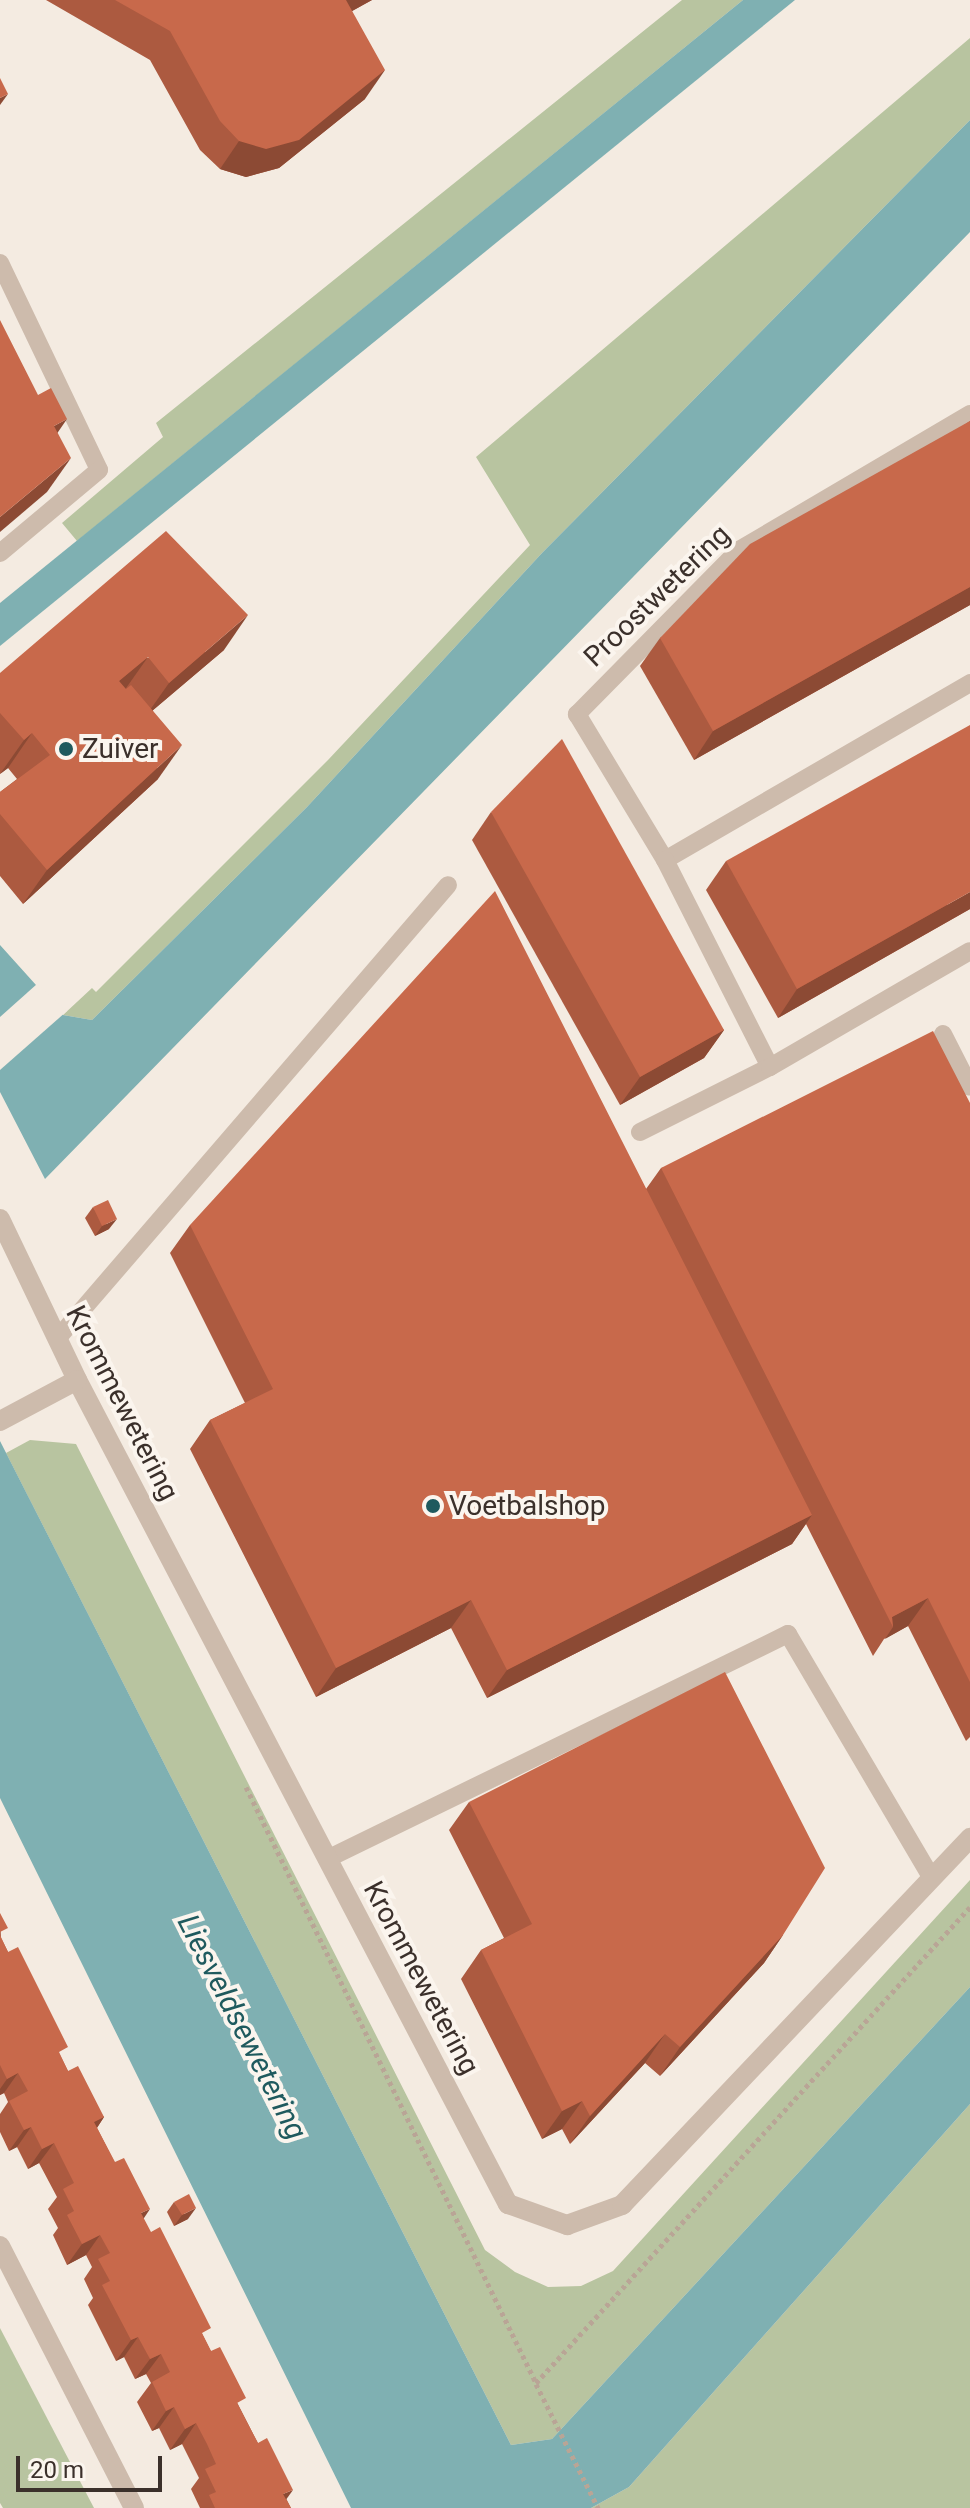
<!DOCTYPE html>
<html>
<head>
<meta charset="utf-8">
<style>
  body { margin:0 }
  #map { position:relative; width:970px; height:2508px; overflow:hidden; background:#f4ebe1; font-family:Roboto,sans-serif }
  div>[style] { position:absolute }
  .green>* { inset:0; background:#b8c4a0 }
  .water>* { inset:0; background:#7fb0b2 }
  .pier>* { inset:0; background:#f4ebe1 }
  .path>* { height:5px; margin-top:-2.5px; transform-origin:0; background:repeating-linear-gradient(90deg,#b9a596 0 4px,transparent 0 8px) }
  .service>* { height:18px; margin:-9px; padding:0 9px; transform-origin:9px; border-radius:9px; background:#cdbbac }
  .minor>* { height:20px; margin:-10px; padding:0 10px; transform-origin:10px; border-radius:10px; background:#cdbbac }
  .wall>* { inset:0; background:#ac5a40 }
  .shaded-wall>* { inset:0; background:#8c4a34 }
  .building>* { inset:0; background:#c8694b }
  .dots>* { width:22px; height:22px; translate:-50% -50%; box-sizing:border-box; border:4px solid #fbf5ee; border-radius:50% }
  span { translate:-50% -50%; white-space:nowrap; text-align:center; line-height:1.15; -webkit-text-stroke:8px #fbf5ee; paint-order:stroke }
  .street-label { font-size:28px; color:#3b302b }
  .poi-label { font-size:28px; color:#3b302b }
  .left { translate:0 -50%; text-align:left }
  .water-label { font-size:30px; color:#1f5a5e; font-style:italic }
  .scale { position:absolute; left:16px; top:2456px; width:146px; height:36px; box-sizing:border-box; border:4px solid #3b302b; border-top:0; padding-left:10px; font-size:24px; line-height:28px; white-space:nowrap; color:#3b302b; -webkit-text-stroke:6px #fbf5ee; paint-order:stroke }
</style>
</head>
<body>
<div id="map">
  <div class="green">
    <div style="clip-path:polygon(682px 0,743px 0,77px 541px,62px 523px,163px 437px,156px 423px)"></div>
    <div style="clip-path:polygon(970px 38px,970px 120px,542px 553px,307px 807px,92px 1020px,63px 1015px,92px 988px,96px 992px,328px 760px,530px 545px,476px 457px)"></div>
    <div style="clip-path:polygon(30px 1440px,76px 1444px,485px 2250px,515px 2272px,548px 2287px,581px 2286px,613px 2271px,970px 1880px,970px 1987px,552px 2439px,511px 2445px,6px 1453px)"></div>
    <div style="clip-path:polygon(970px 2104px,970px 2508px,591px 2508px,629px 2487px)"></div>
    <div style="clip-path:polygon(0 2328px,94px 2508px,3px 2508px,0 2503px)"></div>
  </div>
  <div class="water">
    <div style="clip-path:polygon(743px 0,795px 0,0 646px,0 603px)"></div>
    <div style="clip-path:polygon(970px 120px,970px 232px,45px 1179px,0 1092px,0 945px,63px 1015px,92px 1020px,307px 807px,542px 553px)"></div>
    <div style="clip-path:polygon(0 1441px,511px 2445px,552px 2439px,970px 1987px,970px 2104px,629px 2487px,591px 2508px,351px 2508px,0 1798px)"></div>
  </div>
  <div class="pier">
    <div style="clip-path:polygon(37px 984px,67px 1011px,0 1070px,0 1017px)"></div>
  </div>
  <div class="path">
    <div style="left:246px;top:1787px;width:663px;rotate:64.05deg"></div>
    <div style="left:536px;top:2383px;width:644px;rotate:-47.64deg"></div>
    <div style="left:536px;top:2384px;width:139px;rotate:63.4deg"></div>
  </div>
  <div class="service">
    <div style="left:0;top:263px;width:229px;rotate:64.4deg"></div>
    <div style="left:99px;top:470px;width:129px;rotate:140deg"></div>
    <div style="left:970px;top:414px;width:268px;rotate:149.5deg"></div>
    <div style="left:739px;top:550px;width:231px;rotate:134.6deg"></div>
    <div style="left:577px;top:714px;width:170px;rotate:58.9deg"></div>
    <div style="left:665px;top:860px;width:353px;rotate:-30.1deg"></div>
    <div style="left:665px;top:860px;width:232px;rotate:63.1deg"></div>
    <div style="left:943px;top:1034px;width:59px;rotate:63deg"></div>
    <div style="left:640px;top:1132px;width:145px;rotate:-26.6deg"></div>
    <div style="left:770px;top:1067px;width:231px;rotate:-30.1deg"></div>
    <div style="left:57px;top:1339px;width:599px;rotate:-49.26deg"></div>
    <div style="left:327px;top:1859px;width:513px;rotate:-26.02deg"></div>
    <div style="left:788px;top:1634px;width:283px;rotate:59.5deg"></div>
  </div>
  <div class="minor">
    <div style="left:0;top:1219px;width:178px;rotate:64.4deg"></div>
    <div style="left:77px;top:1380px;width:930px;rotate:62.39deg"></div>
    <div style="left:508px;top:2204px;width:63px;rotate:19.6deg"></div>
    <div style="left:567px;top:2225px;width:59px;rotate:-20deg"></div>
    <div style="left:622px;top:2205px;width:506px;rotate:-46.52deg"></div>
    <div style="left:0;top:1421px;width:87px;rotate:-28deg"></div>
    <div style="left:0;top:2246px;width:294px;rotate:62.9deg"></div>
  </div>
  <div class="wall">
    <div style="clip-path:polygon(46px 0,372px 0,352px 11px,365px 99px,279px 168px,246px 177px,220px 169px,200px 150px,150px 60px)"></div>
    <div style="clip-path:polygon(970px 421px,970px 605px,694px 760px,640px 666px,660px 638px)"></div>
    <div style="clip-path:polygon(224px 650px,153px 710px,158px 779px,23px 904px,0 876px,0 792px,17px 779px,8px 768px,0 774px,0 673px)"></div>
    <div style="clip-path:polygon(491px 812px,724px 1030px,704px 1058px,620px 1105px,472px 840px)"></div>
    <div style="clip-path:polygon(726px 861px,970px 909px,778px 1018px,706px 890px)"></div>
    <div style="clip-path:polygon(970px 1103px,970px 1737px,966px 1741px,908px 1626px,884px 1639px,873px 1656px,806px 1524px,792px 1544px,487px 1698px,451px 1628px,316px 1697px,190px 1449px,210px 1420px,245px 1403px,170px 1253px,190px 1225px,646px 1189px,661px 1168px)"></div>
    <div style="clip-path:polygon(93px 1207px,109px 1229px,95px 1236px,85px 1218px)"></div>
    <div style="clip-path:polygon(469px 1802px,783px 1935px,764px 1963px,660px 2076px,645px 2063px,570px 2144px,562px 2129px,542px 2139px,461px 1979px,481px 1950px,504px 1938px,449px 1830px)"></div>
    <div style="clip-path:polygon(0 1913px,1px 1938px,68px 2071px,104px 2117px,97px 2128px,291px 2508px,200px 2508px,191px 2489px,199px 2478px,182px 2444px,170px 2450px,159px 2428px,152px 2431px,137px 2402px,151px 2383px,146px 2374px,135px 2379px,124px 2357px,116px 2361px,88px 2305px,93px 2298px,84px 2279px,92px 2267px,86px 2255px,67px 2265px,53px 2235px,58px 2228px,48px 2209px,57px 2197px,39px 2163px,28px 2169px,17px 2147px,9px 2151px,0 2132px,0 2114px,8px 2102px,4px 2093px,0 2095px)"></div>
    <div style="clip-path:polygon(174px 2202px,188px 2219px,174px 2226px,167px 2212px)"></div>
  </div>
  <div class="shaded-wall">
    <div style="clip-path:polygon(344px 0,372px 0,325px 26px)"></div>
    <div style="clip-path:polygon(385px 70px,365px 99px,279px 168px,246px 177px,220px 169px,239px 141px)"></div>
    <div style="clip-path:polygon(8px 94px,0 105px,0 98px)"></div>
    <div style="clip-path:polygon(67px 419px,43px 454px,54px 426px)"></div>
    <div style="clip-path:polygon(71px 458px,47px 492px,0 532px,0 517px)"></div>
    <div style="clip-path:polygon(970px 587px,970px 605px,694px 760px,713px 731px)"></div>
    <div style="clip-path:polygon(248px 615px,224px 650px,145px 717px,169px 683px)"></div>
    <div style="clip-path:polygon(148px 657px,124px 691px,119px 681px)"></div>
    <div style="clip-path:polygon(32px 733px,8px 768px,0 774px,24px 740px)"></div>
    <div style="clip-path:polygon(182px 745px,158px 779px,23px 904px,47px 870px)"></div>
    <div style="clip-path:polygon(970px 892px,970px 909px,778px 1018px,797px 989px)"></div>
    <div style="clip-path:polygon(724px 1030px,704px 1058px,620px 1105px,640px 1077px)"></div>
    <div style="clip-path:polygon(117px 1219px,109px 1229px,95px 1236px,102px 1226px)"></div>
    <div style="clip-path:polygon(812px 1515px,792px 1544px,487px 1698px,507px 1670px)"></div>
    <div style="clip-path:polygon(928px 1598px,908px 1626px,885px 1639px,893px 1627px,892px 1617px)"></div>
    <div style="clip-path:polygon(471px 1600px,451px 1628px,316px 1697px,336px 1668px)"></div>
    <div style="clip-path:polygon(783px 1935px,764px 1963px,660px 2076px,680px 2047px)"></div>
    <div style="clip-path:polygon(665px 2034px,645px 2063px,570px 2144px,590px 2116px)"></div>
    <div style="clip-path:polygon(18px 2073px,4px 2093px,0 2095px,0 2089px,7px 2079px)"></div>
    <div style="clip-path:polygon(582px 2101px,562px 2129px,542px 2139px,562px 2111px)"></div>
    <div style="clip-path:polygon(104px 2117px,90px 2138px,94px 2122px)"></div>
    <div style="clip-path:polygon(31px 2127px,17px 2147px,9px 2151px,24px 2130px)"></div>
    <div style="clip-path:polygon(54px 2143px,39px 2163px,28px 2169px,42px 2149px)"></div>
    <div style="clip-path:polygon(196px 2208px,188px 2219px,174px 2226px,182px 2215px)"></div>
    <div style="clip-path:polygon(150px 2209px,136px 2230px,141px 2213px)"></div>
    <div style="clip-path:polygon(100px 2235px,86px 2255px,67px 2265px,82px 2244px)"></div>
    <div style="clip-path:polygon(138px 2337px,124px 2357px,116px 2361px,131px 2340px)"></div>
    <div style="clip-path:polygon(161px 2354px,146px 2374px,135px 2379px,150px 2359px)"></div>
    <div style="clip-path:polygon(174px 2407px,159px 2428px,152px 2431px,166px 2411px)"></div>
    <div style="clip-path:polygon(196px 2423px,182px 2444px,170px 2450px,185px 2429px)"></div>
    <div style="clip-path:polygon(293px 2490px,280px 2508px,283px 2494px)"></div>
  </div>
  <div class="building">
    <div style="clip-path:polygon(115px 0,346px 0,385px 70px,299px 140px,266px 149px,239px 141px,220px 121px,170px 31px)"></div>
    <div style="clip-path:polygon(0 78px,8px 94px,0 98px)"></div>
    <div style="clip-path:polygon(0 320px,38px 395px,51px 388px,67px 419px,54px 426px,71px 458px,0 517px)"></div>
    <div style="clip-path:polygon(970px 421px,970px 587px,713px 731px,660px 638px,750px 544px)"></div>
    <div style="clip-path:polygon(166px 531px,248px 615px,169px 683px,148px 657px,119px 681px,126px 689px,131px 685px,182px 745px,47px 870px,0 814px,0 792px,50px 755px,32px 733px,24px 740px,0 713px,0 673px)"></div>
    <div style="clip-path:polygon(970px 725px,970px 892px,797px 989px,726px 861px)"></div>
    <div style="clip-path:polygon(562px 739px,724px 1030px,640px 1077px,491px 812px)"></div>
    <div style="clip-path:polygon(495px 891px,812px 1515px,507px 1670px,471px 1600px,336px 1668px,210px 1420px,273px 1389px,190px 1225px)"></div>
    <div style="clip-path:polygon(933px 1031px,970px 1103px,970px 1682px,928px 1598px,892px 1617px,893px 1627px,661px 1168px)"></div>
    <div style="clip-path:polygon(108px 1200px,117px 1219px,102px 1226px,93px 1207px)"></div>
    <div style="clip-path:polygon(725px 1672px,825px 1868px,783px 1935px,680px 2047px,665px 2034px,590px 2116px,582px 2101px,562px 2111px,481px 1950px,532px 1924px,469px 1802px)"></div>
    <div style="clip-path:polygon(0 1913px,8px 1928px,0 1932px)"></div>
    <div style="clip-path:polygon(0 1935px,8px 1952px,18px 1947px,68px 2047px,59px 2052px,68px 2071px,78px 2066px,104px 2117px,94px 2122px,115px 2162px,124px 2158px,150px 2209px,141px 2213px,151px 2232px,160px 2227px,211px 2328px,202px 2333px,211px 2351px,220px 2347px,246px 2398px,237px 2403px,258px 2443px,267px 2438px,293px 2490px,283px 2494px,291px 2508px,215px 2508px,209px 2495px,216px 2492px,205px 2469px,216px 2464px,207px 2444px,196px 2423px,185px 2429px,174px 2407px,166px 2411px,152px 2382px,170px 2372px,161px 2354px,150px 2359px,138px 2337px,131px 2340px,102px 2285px,110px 2281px,98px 2259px,110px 2253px,100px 2235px,82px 2244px,67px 2215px,74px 2211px,63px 2189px,74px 2183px,54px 2143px,42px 2149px,31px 2127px,24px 2130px,9px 2101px,28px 2091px,18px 2073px,7px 2079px,0 2065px)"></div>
    <div style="clip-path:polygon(189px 2194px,196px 2208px,182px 2215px,174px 2202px)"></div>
  </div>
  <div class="dots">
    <div style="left:66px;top:749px;background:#1f5a5e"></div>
    <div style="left:433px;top:1506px;background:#1f5a5e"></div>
  </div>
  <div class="street-label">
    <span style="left:657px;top:596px;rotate:-44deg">Proostwetering</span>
    <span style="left:122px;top:1403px;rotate:63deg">Krommewetering</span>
    <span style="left:421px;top:1978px;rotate:62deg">Krommewetering</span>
  </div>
  <div class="poi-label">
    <span class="left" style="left:82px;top:749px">Zuiver</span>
    <span class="left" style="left:449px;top:1506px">Voetbalshop</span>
  </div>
  <div class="water-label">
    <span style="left:242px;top:2027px;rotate:63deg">Liesveldsewetering</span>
  </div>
  <div class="scale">20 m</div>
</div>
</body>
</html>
